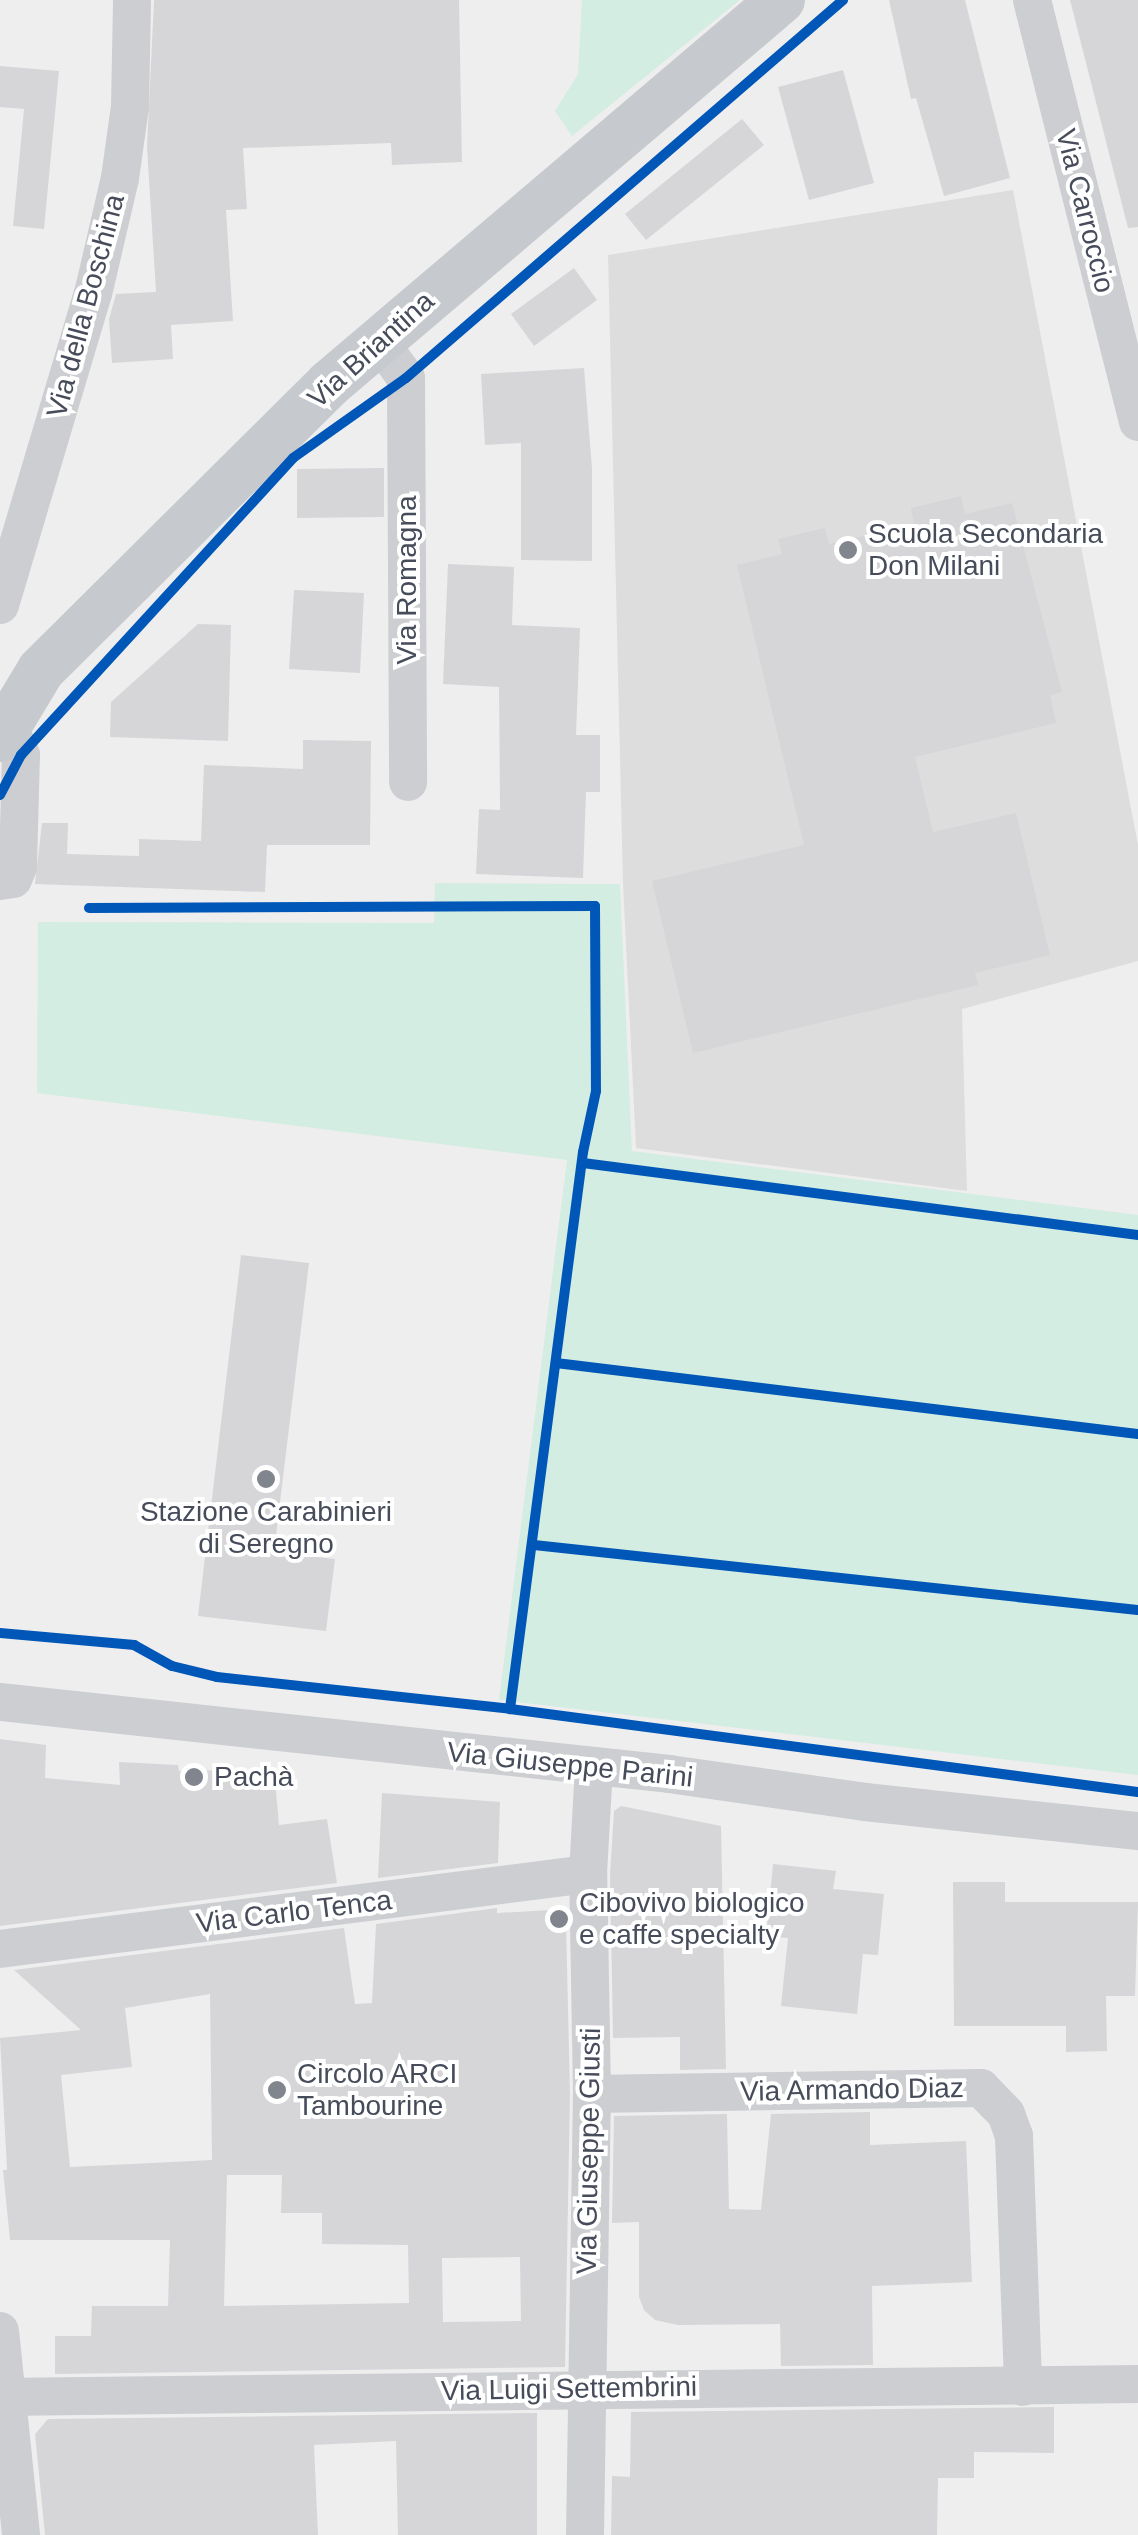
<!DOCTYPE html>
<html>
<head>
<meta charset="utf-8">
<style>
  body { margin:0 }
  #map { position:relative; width:1138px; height:2535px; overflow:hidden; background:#efeeee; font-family:Arial,sans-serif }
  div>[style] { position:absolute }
  .education>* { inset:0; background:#ddddde }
  .green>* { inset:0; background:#d3ede2 }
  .building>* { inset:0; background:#d6d6d9 }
  .minor>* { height:38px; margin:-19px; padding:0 19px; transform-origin:19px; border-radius:19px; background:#ccced1 }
  .major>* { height:48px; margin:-24px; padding:0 24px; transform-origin:24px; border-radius:24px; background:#c6c9ce }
  .cycleway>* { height:10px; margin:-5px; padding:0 5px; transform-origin:5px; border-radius:5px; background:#0057b8 }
  .dots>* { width:28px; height:28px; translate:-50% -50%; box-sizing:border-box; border:5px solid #fff; border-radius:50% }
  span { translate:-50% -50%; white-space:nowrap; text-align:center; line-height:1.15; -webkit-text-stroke:8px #fff; paint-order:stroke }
  .street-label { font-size:28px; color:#464c5a }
  .poi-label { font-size:28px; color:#464c5a }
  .left { translate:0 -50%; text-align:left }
</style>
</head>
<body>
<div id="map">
  <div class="education">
    <div style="clip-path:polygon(1013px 190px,1138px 845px,1138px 961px,962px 1009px,967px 1191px,636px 1148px,623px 884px,608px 255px)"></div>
  </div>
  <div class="green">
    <div style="clip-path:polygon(582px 0,740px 0,572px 136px,555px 111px,578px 74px)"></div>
    <div style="clip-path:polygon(435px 883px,620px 884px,632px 1151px,1138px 1215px,1138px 1775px,499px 1700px,567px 1160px,37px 1093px,38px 922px,434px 923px)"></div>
  </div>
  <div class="building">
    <div style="clip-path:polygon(154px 0,459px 0,462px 162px,392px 165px,391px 143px,243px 148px,247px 209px,226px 210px,233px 321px,171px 325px,173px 359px,112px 363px,109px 319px,116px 294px,156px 292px,147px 147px)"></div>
    <div style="clip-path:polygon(889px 0,965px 0,1010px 178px,944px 196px,916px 98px,911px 99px)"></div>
    <div style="clip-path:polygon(1070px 0,1138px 0,1138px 227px,1128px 228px)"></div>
    <div style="clip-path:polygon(0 66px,59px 71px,44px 229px,13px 226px,24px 109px,0 107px)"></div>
    <div style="clip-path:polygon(843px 70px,874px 183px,809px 200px,778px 87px)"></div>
    <div style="clip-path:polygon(742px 119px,764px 145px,646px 240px,625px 214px)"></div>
    <div style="clip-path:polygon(574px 268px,597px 300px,534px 346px,511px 314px)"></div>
    <div style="clip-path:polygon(584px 368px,592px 468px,592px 561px,521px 560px,521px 443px,485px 445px,481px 374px)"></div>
    <div style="clip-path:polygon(384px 468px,384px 517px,297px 518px,297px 469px)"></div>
    <div style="clip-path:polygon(961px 496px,965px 514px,1012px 503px,1062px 692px,1050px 695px,1056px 723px,915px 757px,933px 832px,1016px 813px,1050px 955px,975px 973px,978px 985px,693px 1053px,652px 881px,804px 845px,737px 565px,782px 554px,778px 539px,825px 528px,829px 544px,914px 524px,911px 508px)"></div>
    <div style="clip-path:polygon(448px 564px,514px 567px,512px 625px,580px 628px,576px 735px,600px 735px,600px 792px,586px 792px,583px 878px,476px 874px,479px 809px,500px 810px,499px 687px,443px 684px)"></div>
    <div style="clip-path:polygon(294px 590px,364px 593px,360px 673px,289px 669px)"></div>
    <div style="clip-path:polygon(198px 624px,231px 625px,228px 741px,110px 737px,111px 702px)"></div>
    <div style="clip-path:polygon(303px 740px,371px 741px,370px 845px,267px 845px,265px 892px,35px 884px,42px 823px,68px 823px,67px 854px,139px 856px,139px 839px,201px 841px,204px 765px,303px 769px)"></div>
    <div style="clip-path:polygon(241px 1255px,309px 1263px,274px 1552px,335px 1559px,326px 1631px,198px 1616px)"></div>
    <div style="clip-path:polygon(0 1739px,46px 1745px,45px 1778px,120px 1785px,119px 1762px,178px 1765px,179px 1771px,274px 1769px,279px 1825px,327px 1819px,337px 1883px,0 1926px)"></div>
    <div style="clip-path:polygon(382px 1793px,500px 1802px,498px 1863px,378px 1878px)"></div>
    <div style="clip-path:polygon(621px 1806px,721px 1826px,726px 2069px,680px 2070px,680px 2037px,613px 2038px,610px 1874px,614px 1811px)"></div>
    <div style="clip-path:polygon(773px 1864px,836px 1871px,833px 1889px,884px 1894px,878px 1955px,863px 1954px,857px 2014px,781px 2006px,788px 1938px,766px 1936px)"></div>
    <div style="clip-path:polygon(953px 1882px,1005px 1882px,1005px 1902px,1138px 1902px,1135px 1996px,1106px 1996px,1107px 2051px,1066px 2052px,1066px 2026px,954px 2026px)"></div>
    <div style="clip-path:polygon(evenodd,497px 1908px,497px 1913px,551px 1910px,566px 1922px,570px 2094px,565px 2367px,55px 2374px,55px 2336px,91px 2336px,92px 2306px,168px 2306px,170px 2240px,10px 2240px,3px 2170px,7px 2170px,0 2038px,81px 2030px,14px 1970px,344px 1928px,355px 2004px,372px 2003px,376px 1924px,497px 1908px,210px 1994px,212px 2160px,70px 2167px,61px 2075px,132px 2067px,125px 2008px,210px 1994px,497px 1908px,227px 2175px,282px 2175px,281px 2213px,322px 2213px,322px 2244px,408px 2245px,409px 2303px,224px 2306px,227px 2175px,497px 1908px,520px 2257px,521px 2321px,443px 2322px,442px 2258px,520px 2257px)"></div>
    <div style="clip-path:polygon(870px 2112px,870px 2145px,966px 2141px,972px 2282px,872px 2286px,873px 2365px,781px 2366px,780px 2324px,678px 2325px,655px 2320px,644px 2310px,639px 2297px,639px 2222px,612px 2223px,614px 2116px,727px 2114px,729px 2209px,761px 2210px,771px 2114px)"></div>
    <div style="clip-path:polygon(1054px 2407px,1054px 2453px,974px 2452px,974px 2478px,938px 2478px,937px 2535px,611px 2535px,612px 2476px,630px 2477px,631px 2412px)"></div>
    <div style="clip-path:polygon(537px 2413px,537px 2535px,398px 2535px,396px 2441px,314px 2445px,318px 2535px,45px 2535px,35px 2434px,48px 2419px)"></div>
  </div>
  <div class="minor">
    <div style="left:1032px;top:0;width:435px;rotate:75.9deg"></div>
    <div style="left:378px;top:340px;width:47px;rotate:53.6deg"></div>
    <div style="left:406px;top:378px;width:404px;rotate:89.7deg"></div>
    <div style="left:0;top:605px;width:325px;rotate:-73.4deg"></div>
    <div style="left:93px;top:294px;width:119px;rotate:-76.9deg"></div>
    <div style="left:120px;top:178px;width:72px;rotate:-82deg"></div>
    <div style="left:130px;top:107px;width:107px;rotate:-88.9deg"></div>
    <div style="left:0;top:881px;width:13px;rotate:-9deg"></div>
    <div style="left:13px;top:879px;width:13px;rotate:-67deg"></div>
    <div style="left:18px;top:867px;width:112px;rotate:-88.5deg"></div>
    <div style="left:21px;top:755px;width:34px;rotate:-113deg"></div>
    <div style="left:0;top:1702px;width:673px;rotate:6.14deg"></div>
    <div style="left:669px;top:1774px;width:198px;rotate:8.1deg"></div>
    <div style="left:865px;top:1802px;width:275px;rotate:6.1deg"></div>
    <div style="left:0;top:1949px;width:593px;rotate:-7.27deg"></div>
    <div style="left:592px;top:2094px;width:389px;rotate:-0.9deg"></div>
    <div style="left:981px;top:2088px;width:36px;rotate:46deg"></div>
    <div style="left:1006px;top:2114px;width:23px;rotate:70deg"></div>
    <div style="left:1014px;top:2136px;width:251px;rotate:87.9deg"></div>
    <div style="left:0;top:2331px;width:205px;rotate:84.1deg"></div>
    <div style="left:0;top:2397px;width:1138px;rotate:-0.65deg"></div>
    <div style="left:585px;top:2535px;width:441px;rotate:-89.1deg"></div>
    <div style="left:592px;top:2094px;width:220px;rotate:-91deg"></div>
    <div style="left:588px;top:1874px;width:106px;rotate:-86.8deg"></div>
  </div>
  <div class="major">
    <div style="left:0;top:738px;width:79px;rotate:-58.9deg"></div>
    <div style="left:41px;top:670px;width:406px;rotate:-44.8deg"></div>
    <div style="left:329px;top:384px;width:593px;rotate:-40.35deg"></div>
  </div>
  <div class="cycleway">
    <div style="left:0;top:795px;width:45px;rotate:-62.3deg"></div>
    <div style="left:21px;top:755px;width:403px;rotate:-47.5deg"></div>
    <div style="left:293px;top:458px;width:138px;rotate:-35.3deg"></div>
    <div style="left:406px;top:378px;width:578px;rotate:-40.86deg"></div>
    <div style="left:89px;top:908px;width:506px;rotate:-0.23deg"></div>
    <div style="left:595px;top:906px;width:185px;rotate:89.7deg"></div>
    <div style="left:596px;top:1091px;width:62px;rotate:102deg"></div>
    <div style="left:583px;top:1152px;width:562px;rotate:97.47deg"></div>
    <div style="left:510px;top:1709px;width:633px;rotate:7.53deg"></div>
    <div style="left:583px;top:1163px;width:560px;rotate:7.39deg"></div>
    <div style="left:556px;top:1363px;width:586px;rotate:6.96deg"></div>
    <div style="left:534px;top:1545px;width:607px;rotate:6.14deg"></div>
    <div style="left:0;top:1633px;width:135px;rotate:5.1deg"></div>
    <div style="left:134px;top:1645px;width:43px;rotate:28.9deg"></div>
    <div style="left:172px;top:1666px;width:46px;rotate:13.7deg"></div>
    <div style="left:217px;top:1677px;width:295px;rotate:6.2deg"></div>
  </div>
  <div class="dots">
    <div style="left:848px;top:550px;background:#81858e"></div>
    <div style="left:266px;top:1479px;background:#81858e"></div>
    <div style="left:194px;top:1777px;background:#81858e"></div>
    <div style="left:559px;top:1919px;background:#81858e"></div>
    <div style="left:277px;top:2090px;background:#81858e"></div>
  </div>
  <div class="street-label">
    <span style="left:1085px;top:211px;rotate:76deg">Via Carroccio</span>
    <span style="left:86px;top:306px;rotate:-75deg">Via della Boschina</span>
    <span style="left:371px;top:350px;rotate:-42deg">Via Briantina</span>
    <span style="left:407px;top:580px;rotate:-90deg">Via Romagna</span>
    <span style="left:570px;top:1765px;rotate:6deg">Via Giuseppe Parini</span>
    <span style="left:294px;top:1912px;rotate:-7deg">Via Carlo Tenca</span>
    <span style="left:852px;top:2090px;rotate:-1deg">Via Armando Diaz</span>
    <span style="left:589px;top:2151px;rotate:-89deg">Via Giuseppe Giusti</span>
    <span style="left:569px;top:2389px;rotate:-1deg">Via Luigi Settembrini</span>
  </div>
  <div class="poi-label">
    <span class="left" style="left:868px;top:550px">Scuola Secondaria<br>Don Milani</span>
    <span style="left:266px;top:1528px">Stazione Carabinieri<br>di Seregno</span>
    <span class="left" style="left:214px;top:1777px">Pachà</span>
    <span class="left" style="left:579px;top:1919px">Cibovivo biologico<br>e caffe specialty</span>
    <span class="left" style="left:297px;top:2090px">Circolo ARCI<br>Tambourine</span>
  </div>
</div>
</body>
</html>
